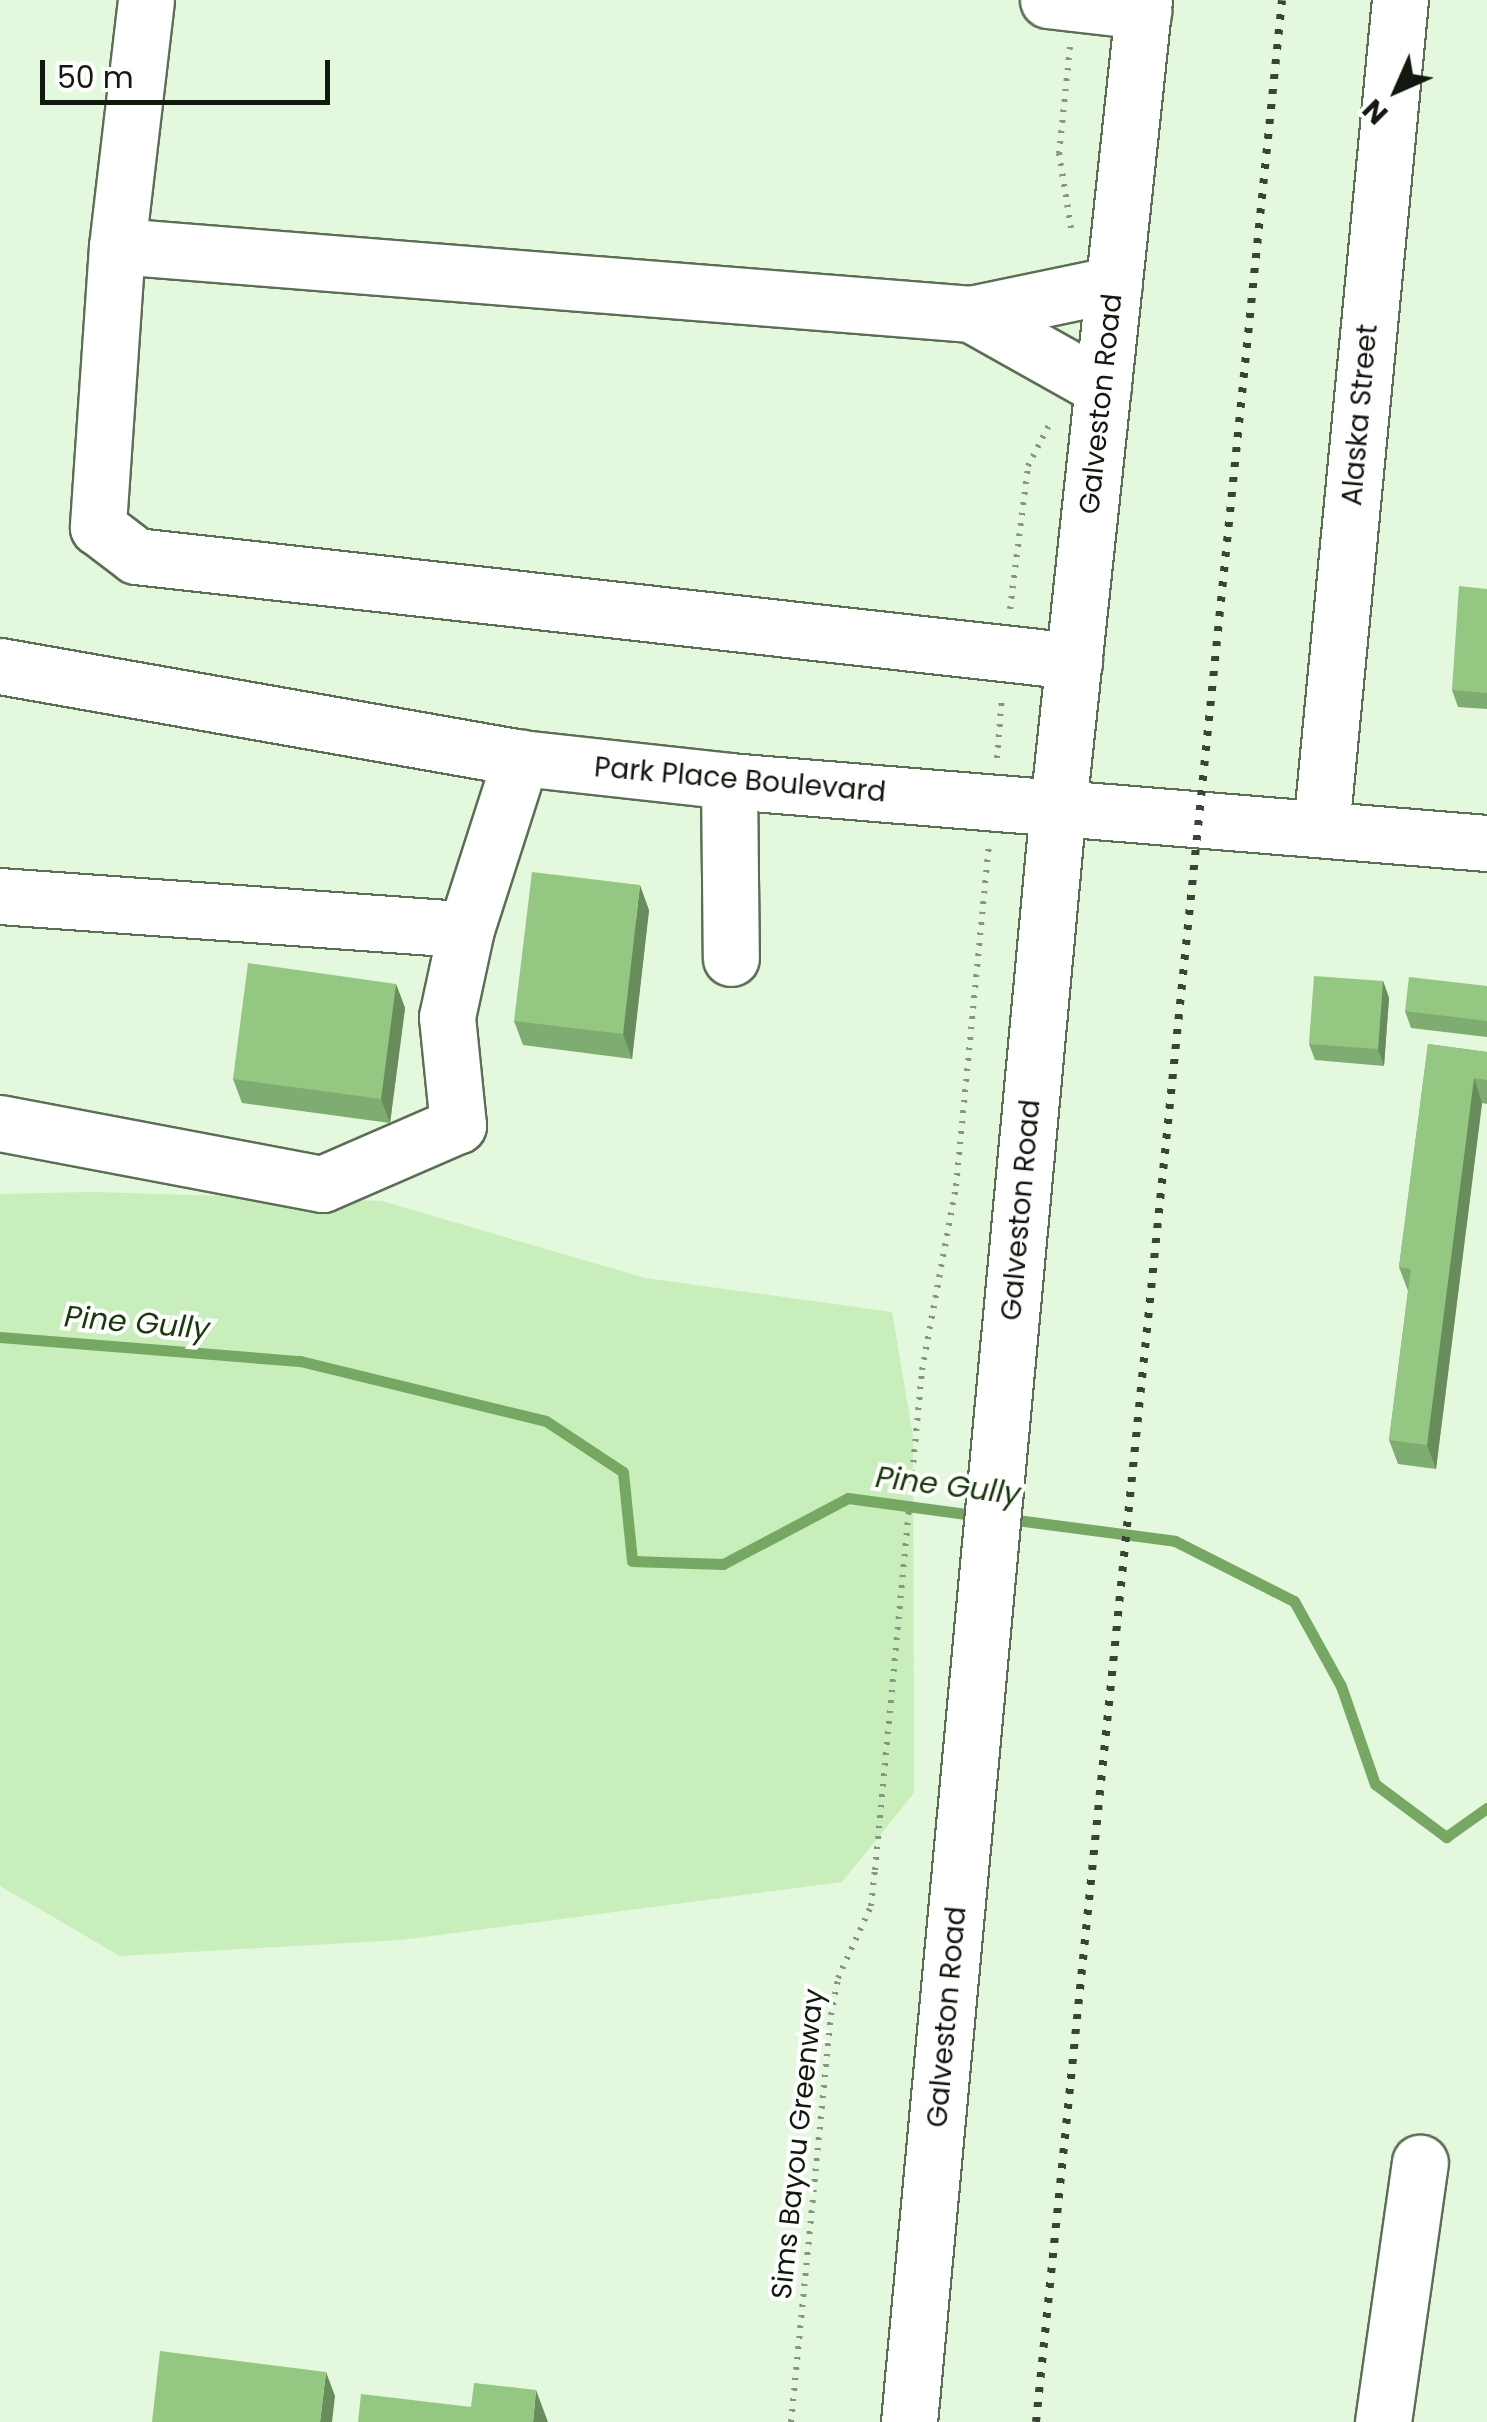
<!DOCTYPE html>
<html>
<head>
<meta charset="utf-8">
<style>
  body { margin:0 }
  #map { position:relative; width:1487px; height:2422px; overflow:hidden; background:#e3f8dc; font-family:Poppins,sans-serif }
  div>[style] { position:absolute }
  .green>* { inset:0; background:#c8eebb }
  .stream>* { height:11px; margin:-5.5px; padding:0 5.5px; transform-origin:5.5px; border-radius:5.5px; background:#76a863 }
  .path>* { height:6px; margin-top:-3px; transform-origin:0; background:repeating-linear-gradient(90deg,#879682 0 2.5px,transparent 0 10.5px) }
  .roads { filter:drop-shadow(2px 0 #5c6e56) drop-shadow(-2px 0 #5c6e56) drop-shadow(0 2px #5c6e56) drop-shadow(0 -2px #5c6e56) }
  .minor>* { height:55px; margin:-27.5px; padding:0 27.5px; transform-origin:27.5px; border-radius:27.5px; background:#fff }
  .major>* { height:55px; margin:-27.5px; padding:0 27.5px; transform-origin:27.5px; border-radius:27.5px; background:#fff }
  .rail>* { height:8px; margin-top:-4px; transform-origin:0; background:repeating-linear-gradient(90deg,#394336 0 5px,transparent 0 15px) }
  .wall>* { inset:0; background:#7fac70 }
  .shaded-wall>* { inset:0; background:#688c5b }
  .building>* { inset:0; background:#94c882 }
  span { translate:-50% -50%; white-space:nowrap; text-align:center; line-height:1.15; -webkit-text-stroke:8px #fefefe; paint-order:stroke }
  .street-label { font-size:28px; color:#11180e }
  .water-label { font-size:30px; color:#183909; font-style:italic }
  .north { position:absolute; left:1347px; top:40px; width:100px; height:100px; -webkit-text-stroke:8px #fefefe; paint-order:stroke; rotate:225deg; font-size:28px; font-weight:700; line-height:40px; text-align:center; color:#11180e }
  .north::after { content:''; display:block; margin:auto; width:35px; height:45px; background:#11180e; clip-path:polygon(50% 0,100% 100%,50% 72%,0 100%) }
  .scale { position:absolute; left:40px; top:60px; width:290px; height:45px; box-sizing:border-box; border:5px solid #11180e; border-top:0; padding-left:12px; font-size:30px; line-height:35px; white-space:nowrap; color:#11180e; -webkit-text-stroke:8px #fefefe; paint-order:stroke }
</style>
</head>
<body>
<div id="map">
  <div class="green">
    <div style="clip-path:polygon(93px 1192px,382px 1201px,645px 1278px,892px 1312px,913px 1436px,914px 1793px,842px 1882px,401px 1940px,120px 1956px,0 1886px,0 1194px)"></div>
  </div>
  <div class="stream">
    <div style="left:0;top:1337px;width:301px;rotate:4.6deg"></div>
    <div style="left:300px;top:1361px;width:253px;rotate:13.7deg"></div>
    <div style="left:546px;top:1421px;width:92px;rotate:33.5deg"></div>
    <div style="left:623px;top:1472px;width:89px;rotate:84.2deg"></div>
    <div style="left:632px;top:1561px;width:91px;rotate:1.9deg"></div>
    <div style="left:723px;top:1564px;width:141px;rotate:-27.8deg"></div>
    <div style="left:848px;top:1498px;width:134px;rotate:7.7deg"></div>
    <div style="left:1009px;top:1519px;width:167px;rotate:7.5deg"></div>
    <div style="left:1175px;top:1541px;width:133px;rotate:26.8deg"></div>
    <div style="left:1294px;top:1601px;width:97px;rotate:61.1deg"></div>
    <div style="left:1341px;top:1686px;width:104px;rotate:70.9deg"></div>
    <div style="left:1375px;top:1784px;width:89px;rotate:36.7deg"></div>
    <div style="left:1446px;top:1837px;width:50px;rotate:-35.3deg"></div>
  </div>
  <div class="path">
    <div style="left:1070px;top:47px;width:107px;rotate:95.9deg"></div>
    <div style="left:1059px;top:153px;width:76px;rotate:80.9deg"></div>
    <div style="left:1010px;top:609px;width:144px;rotate:-82.8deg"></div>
    <div style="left:1028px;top:466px;width:48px;rotate:-62.9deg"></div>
    <div style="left:997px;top:758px;width:62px;rotate:-85.4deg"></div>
    <div style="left:791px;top:2422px;width:409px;rotate:-84.4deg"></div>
    <div style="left:831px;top:2015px;width:38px;rotate:-79deg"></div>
    <div style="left:838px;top:1978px;width:79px;rotate:-65.4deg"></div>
    <div style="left:871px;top:1906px;width:36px;rotate:-84deg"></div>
    <div style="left:875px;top:1870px;width:502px;rotate:-84.63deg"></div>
    <div style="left:922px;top:1370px;width:187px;rotate:-79.5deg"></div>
    <div style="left:956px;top:1186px;width:343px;rotate:-84.5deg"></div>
  </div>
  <div class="roads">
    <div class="minor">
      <div style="left:146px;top:0;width:248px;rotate:96.7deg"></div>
      <div style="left:117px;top:246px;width:282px;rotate:93.9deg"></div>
      <div style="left:98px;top:527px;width:48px;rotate:37.3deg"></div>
      <div style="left:136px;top:556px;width:944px;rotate:6.39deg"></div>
      <div style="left:1048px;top:0;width:96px;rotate:6.6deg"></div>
      <div style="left:117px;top:246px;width:857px;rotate:4.55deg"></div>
      <div style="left:971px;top:314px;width:146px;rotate:-11.8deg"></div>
      <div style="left:971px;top:314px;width:151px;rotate:29.3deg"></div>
      <div style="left:0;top:666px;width:529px;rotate:10.01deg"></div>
      <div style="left:521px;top:758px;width:209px;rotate:6.3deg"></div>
      <div style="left:729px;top:781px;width:761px;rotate:4.68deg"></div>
      <div style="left:729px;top:781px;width:177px;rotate:89.4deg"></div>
      <div style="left:1321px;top:829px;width:833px;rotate:-84.56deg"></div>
      <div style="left:0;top:896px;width:467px;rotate:4.1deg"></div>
      <div style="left:466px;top:929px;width:90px;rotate:102.2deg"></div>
      <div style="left:447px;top:1017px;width:109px;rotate:84.2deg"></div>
      <div style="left:458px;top:1125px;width:148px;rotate:156.5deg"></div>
      <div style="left:322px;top:1184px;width:328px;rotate:-169.3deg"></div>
      <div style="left:466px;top:929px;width:180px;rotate:-72.2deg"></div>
      <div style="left:1383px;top:2422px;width:262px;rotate:-81.9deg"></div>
    </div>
    <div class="major">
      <div style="left:909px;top:2422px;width:1622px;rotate:-84.73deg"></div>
      <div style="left:1058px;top:807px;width:812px;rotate:-83.92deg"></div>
    </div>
  </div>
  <div class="rail">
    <div style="left:1036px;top:2422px;width:2434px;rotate:-84.2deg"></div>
  </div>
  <div class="wall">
    <div style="clip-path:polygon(1487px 589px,1487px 709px,1458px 707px,1452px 690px)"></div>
    <div style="clip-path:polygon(649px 910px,632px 1059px,523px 1045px,514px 1021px)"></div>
    <div style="clip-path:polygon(1383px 981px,1389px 998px,1384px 1066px,1315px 1060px,1309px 1044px)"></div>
    <div style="clip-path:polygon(396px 984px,405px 1008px,390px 1123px,242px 1103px,233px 1079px)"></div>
    <div style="clip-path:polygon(1487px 986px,1487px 1037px,1411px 1028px,1405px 1011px)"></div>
    <div style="clip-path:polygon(1428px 1044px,1487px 1052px,1487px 1104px,1482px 1103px,1436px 1469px,1398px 1464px,1389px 1440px,1408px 1291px,1399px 1267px)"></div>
  </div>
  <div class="shaded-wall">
    <div style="clip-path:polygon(640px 885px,649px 910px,632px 1059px,623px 1034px)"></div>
    <div style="clip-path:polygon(1383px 981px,1389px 998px,1384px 1066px,1378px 1049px)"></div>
    <div style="clip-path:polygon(396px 984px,405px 1008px,390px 1123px,381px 1099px)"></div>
    <div style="clip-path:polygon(1474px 1078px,1482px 1103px,1436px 1469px,1427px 1445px)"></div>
    <div style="clip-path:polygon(326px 2372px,335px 2396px,332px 2422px,320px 2422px)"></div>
    <div style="clip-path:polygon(536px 2390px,548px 2422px,533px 2422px)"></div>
  </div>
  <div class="building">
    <div style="clip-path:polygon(1459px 586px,1487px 589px,1487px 693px,1452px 690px)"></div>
    <div style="clip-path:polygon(532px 872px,640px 885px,623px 1034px,514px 1021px)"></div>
    <div style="clip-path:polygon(248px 963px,396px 984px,381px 1099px,233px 1079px)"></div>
    <div style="clip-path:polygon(1314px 976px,1383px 981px,1378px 1049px,1309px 1044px)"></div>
    <div style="clip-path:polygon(1409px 977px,1487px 986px,1487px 1021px,1405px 1011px)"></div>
    <div style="clip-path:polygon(1428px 1044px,1487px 1052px,1487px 1080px,1474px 1078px,1427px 1445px,1389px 1440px,1411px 1269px,1399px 1267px)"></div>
    <div style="clip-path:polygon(160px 2351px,326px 2372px,320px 2422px,152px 2422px)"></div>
    <div style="clip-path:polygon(474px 2383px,536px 2390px,533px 2422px,358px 2422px,361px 2394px,471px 2407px)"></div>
  </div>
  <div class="street-label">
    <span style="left:1101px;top:404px;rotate:-84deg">Galveston Road</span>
    <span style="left:1360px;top:415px;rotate:-85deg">Alaska Street</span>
    <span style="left:740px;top:780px;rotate:5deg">Park Place Boulevard</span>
    <span style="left:1021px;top:1210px;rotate:-85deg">Galveston Road</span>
    <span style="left:947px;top:2017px;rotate:-85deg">Galveston Road</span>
    <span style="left:798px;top:2144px;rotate:-84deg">Sims Bayou Greenway</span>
  </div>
  <div class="water-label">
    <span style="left:137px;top:1323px;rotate:5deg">Pine Gully</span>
    <span style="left:948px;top:1486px;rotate:7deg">Pine Gully</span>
  </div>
  <div class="north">N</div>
  <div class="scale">50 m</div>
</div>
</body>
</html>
